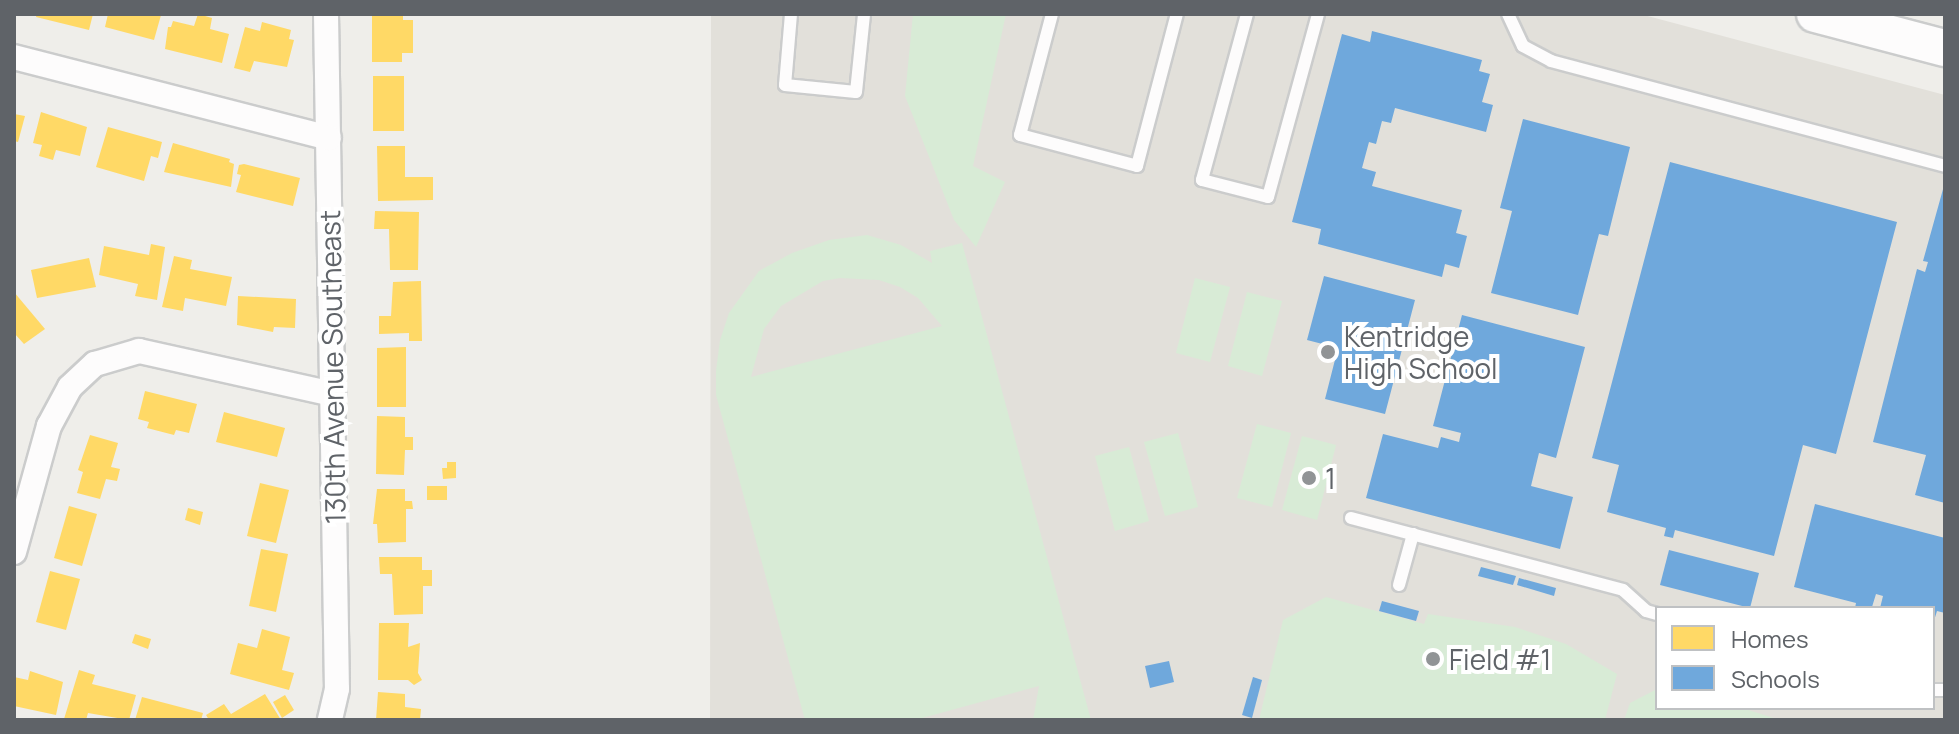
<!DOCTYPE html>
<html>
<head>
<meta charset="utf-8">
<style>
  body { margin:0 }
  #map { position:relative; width:1959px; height:734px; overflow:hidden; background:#efeeea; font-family:Manrope,sans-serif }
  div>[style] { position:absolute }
  .education>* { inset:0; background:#e2e0da }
  .green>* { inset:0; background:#d8ebd6 }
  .homes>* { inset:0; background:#ffd966 }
  .schools>* { inset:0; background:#6fa8dc }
  .roads { filter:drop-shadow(2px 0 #cbcccc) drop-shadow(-2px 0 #cbcccc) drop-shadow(0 2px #cbcccc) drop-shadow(0 -2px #cbcccc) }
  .lane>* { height:12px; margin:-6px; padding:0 6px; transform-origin:6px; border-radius:6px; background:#fdfcfc }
  .street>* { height:24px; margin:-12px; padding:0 12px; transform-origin:12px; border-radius:12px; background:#fdfcfc }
  .secondary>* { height:36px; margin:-18px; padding:0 18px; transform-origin:18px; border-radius:18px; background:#fdfcfc }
  .dots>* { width:22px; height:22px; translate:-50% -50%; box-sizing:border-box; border:4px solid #fff; border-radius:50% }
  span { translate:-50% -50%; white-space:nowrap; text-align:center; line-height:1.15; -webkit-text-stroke:8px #fff; paint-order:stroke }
  .poi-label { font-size:28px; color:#5f6368 }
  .left { translate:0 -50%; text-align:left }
  .street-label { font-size:28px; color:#5f6368 }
  .frame { position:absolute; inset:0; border:16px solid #5f6368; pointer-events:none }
  .legend { position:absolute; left:1655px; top:606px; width:280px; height:104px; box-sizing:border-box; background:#fff; border:2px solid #bfc1c3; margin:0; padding:10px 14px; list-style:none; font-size:24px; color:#5f6368 }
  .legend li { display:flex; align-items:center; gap:16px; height:40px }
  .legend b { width:40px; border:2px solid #bfc1c3 }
</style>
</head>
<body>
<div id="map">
  <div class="education">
    <div style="clip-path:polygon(evenodd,711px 14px,1640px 14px,1945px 95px,1945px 720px,710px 720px,711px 14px,1657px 608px,1933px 608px,1933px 708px,1657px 708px,1657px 608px)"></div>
  </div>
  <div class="green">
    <div style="clip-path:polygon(913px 14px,1006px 14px,973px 166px,1005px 182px,976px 247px,954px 220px,905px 96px)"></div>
    <div style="clip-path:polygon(evenodd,867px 235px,901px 245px,932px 263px,930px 251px,962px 243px,1091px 720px,1033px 720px,1039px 686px,915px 720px,805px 720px,716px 395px,716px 371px,720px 340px,729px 313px,759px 271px,792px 253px,829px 240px,867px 235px,840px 278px,879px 280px,900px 287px,918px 298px,942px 326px,751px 377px,764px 329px,781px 306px,823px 281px,840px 278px)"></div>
    <div style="clip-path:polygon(1195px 278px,1230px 287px,1210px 362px,1176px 353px)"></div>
    <div style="clip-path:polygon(1247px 292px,1282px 301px,1262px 376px,1228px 366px)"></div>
    <div style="clip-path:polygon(1257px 424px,1291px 433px,1272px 507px,1237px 498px)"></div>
    <div style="clip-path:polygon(1178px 433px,1198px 507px,1165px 516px,1144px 442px)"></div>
    <div style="clip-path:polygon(1302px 436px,1336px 445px,1317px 520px,1282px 510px)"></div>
    <div style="clip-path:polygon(1129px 447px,1149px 521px,1115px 531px,1095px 456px)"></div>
    <div style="clip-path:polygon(1326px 597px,1424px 624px,1428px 614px,1515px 627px,1566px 644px,1617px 674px,1605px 720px,1245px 720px,1259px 720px,1283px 620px)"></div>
    <div style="clip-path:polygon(1657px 689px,1657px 708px,1742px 708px,1780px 720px,1624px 720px,1630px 703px)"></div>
  </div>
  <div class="homes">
    <div style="clip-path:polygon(37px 14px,93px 14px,89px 30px,36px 17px)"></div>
    <div style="clip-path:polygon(108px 14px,161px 15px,154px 40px,105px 27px)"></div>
    <div style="clip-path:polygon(198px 14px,212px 18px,210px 29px,229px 34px,222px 63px,165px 49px,168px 27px,171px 27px,173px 21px,194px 26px)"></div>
    <div style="clip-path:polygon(372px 14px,403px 14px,403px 20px,413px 20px,413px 53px,402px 53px,402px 62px,372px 62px)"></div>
    <div style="clip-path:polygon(262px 22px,291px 30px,289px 39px,294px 40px,287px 67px,254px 61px,250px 72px,234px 68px,245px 27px,260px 31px)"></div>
    <div style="clip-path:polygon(373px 76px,404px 76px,404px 131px,373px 131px)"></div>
    <div style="clip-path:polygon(41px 112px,87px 127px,80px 156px,56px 150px,53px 160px,39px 156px,42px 145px,33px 143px)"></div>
    <div style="clip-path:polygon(14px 114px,25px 116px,18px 142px,14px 141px)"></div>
    <div style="clip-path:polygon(108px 127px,162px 142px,158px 158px,151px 156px,144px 181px,96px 167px)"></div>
    <div style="clip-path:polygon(173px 143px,230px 159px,229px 162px,234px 164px,231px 187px,164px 172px)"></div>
    <div style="clip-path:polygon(377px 146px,405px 146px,405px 177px,433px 177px,433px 200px,378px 201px)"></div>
    <div style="clip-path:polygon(244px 164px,300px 178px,293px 206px,236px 192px,241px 175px,237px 174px,239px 165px)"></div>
    <div style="clip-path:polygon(375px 211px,419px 212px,418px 270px,390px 270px,389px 229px,374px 229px)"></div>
    <div style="clip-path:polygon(151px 244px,165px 247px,157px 300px,135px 296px,138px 284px,99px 275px,104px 246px,149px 255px)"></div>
    <div style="clip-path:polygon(174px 256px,192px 260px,190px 269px,232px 277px,226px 306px,185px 298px,183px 311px,162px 307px)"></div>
    <div style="clip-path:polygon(89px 258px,96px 287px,37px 298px,31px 270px)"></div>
    <div style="clip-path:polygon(421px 281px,422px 341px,409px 341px,409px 333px,379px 334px,379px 316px,391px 316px,393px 282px)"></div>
    <div style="clip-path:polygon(14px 292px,45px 329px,24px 344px,14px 333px)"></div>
    <div style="clip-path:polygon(238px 296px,296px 299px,295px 328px,274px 327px,273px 332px,237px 325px)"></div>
    <div style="clip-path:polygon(406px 347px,406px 407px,377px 407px,377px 348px)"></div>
    <div style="clip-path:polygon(145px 391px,197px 404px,189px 433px,176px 430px,174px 435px,147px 428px,149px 422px,138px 419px)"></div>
    <div style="clip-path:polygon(224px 412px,285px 428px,277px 457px,216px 442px)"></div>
    <div style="clip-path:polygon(377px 416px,405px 417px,405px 437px,413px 437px,413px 450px,405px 450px,404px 475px,376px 474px)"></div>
    <div style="clip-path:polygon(90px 435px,118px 443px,111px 467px,120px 469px,117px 481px,106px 479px,100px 499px,77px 493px,83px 472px,78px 470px)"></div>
    <div style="clip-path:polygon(447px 462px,456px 462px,456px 478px,443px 479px,442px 468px,447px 468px)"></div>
    <div style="clip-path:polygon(260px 483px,289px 490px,276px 543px,247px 536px)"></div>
    <div style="clip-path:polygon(427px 486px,447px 486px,447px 500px,427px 500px)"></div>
    <div style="clip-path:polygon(377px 489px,405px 489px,405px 501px,412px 501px,413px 509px,406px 509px,406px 542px,378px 543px,377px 524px,373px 524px)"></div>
    <div style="clip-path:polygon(69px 506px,97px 514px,82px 566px,54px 558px)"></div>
    <div style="clip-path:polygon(188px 508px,203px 512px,200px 525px,185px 520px)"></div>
    <div style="clip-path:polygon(261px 549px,288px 554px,276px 612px,249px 606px)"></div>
    <div style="clip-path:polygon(379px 557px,422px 557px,422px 570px,432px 570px,432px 586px,423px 586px,423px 614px,394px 615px,392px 574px,380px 574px)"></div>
    <div style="clip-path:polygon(50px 571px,80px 579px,66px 630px,36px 622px)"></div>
    <div style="clip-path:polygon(379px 623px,409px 623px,408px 647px,420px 643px,418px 673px,422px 680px,414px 685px,408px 680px,378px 680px)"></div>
    <div style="clip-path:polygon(262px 629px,290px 637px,282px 670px,294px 673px,289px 690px,230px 674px,238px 643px,257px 648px)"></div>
    <div style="clip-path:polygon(135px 634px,151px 639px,148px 649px,132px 643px)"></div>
    <div style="clip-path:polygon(79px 670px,95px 675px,92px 684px,136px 695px,129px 720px,88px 713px,86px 720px,64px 719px)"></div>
    <div style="clip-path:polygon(30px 671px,63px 682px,56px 715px,14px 706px,14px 677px,28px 680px)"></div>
    <div style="clip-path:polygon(378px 692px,405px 694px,405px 707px,421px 709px,420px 720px,376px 720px)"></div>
    <div style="clip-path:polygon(265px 694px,281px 720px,209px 720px,206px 715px,224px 704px,231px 714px)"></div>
    <div style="clip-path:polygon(285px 695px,294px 710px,282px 718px,273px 702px)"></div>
    <div style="clip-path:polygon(142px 697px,203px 713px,201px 720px,135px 720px)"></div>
  </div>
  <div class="schools">
    <div style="clip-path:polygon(1372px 31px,1482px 60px,1479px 71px,1490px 74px,1482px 102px,1493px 105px,1486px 132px,1395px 108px,1391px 123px,1382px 121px,1376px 144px,1369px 142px,1362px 168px,1376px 172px,1372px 186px,1462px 210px,1456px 233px,1467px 236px,1459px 268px,1445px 264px,1442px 277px,1318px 244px,1321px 229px,1292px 222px,1342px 34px,1370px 42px)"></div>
    <div style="clip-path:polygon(1523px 119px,1630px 147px,1608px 236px,1599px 234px,1578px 315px,1491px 293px,1512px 211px,1500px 208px)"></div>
    <div style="clip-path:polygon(1670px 162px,1897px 222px,1836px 454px,1803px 445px,1774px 556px,1675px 530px,1673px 538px,1664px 536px,1666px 528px,1607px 512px,1619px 465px,1592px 458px)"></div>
    <div style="clip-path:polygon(1945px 182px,1945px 503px,1915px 495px,1926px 455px,1873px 442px,1917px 269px,1925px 272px,1928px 262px,1923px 261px)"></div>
    <div style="clip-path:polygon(1324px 276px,1415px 300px,1385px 414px,1325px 399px,1338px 348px,1307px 340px)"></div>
    <div style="clip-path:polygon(1462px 315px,1585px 347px,1556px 458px,1539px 453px,1531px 486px,1573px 497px,1560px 549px,1366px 498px,1383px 434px,1438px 448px,1441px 437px,1459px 442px,1461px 433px,1433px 426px)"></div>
    <div style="clip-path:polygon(1815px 504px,1945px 538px,1945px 613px,1937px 611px,1933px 624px,1933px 608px,1880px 608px,1883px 596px,1876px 594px,1872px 607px,1855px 608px,1856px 603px,1794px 587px)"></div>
    <div style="clip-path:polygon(1669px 550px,1759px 573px,1750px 608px,1660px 585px)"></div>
    <div style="clip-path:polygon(1481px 567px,1516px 576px,1513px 585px,1478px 576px)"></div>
    <div style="clip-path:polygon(1519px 578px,1556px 588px,1554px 596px,1517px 585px)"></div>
    <div style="clip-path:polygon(1382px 601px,1419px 611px,1416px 621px,1379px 611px)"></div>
    <div style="clip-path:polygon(1169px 661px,1174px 682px,1150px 688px,1145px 666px)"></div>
    <div style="clip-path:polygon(1253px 677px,1262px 680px,1252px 718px,1242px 715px)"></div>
  </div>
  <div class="roads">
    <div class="lane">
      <div style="left:791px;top:14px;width:71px;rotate:94.8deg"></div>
      <div style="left:785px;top:85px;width:71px;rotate:5.6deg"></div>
      <div style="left:856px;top:92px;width:78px;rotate:-84.1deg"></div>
      <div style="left:1052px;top:14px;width:125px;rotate:104.8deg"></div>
      <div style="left:1020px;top:135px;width:121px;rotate:14.8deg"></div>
      <div style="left:1137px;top:166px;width:157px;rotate:-75.3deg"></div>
      <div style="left:1247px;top:14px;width:172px;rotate:105.2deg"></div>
      <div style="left:1202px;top:180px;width:68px;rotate:14.4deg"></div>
      <div style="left:1268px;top:197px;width:190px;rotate:-74.7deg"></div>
      <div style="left:1508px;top:14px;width:35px;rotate:65deg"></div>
      <div style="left:1523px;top:46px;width:32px;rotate:28deg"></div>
      <div style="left:1551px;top:61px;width:408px;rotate:14.9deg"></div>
      <div style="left:1351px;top:518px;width:281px;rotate:14.8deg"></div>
      <div style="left:1623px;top:590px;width:31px;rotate:42deg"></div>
      <div style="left:1646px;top:611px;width:11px;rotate:15deg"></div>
      <div style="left:1399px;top:585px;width:53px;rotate:-74.6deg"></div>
      <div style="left:1933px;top:690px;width:12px"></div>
    </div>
    <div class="street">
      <div style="left:326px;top:14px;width:675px;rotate:89.07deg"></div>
      <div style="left:337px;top:689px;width:32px;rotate:103deg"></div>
      <div style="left:14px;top:57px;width:325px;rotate:14.4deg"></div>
      <div style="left:14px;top:552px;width:131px;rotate:-74.5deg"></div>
      <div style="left:49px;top:426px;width:44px;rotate:-61.7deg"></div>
      <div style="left:70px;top:387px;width:34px;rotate:-43deg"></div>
      <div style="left:95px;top:364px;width:46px;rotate:-16.5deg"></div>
      <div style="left:139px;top:351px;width:199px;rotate:12.5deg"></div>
    </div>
    <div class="secondary">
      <div style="left:1815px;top:14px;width:134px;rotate:14.7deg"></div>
    </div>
  </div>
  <div class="dots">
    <div style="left:1328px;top:352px;background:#919496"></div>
    <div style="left:1309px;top:478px;background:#919496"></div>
    <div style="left:1433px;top:659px;background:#919496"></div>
  </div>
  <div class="poi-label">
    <span class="left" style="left:1344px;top:352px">Kentridge<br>High School</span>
    <span class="left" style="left:1325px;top:478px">1</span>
    <span class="left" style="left:1449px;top:659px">Field #1</span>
  </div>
  <div class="street-label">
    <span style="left:332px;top:367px;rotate:-91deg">130th Avenue Southeast</span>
  </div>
  <div class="frame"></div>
  <ul class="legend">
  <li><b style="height:22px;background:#ffd966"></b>Homes</li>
  <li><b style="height:22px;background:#6fa8dc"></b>Schools</li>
  </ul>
</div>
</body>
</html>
